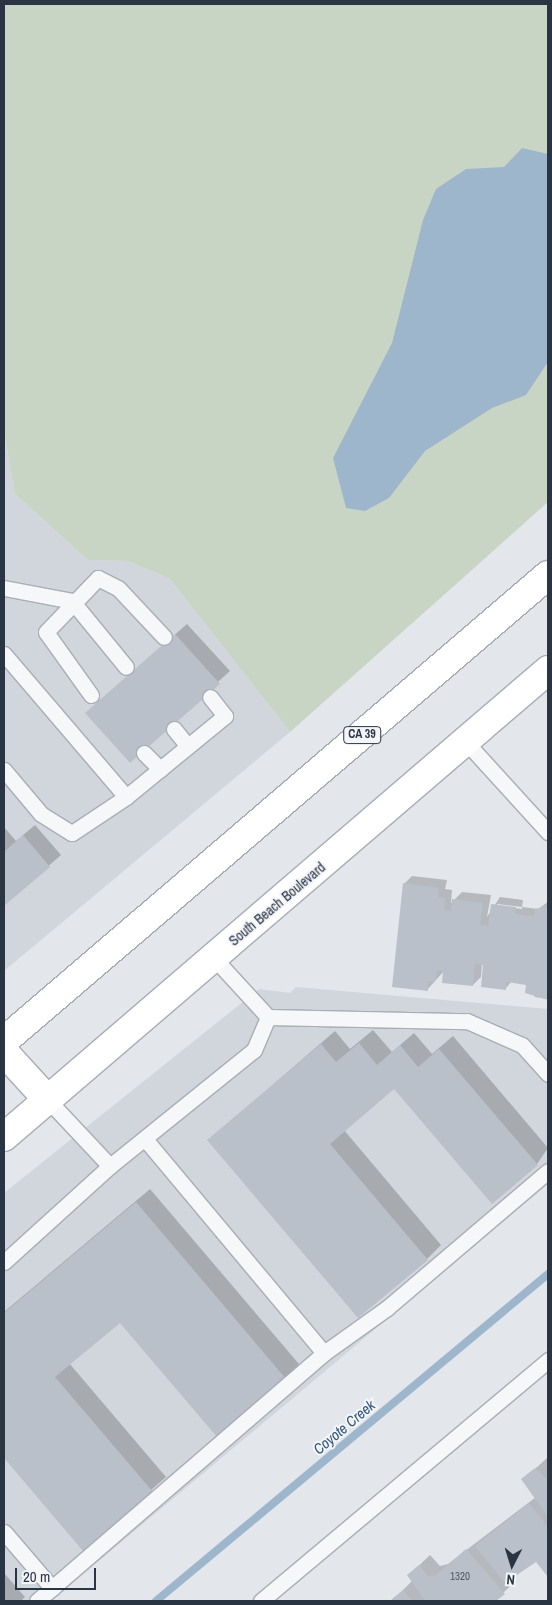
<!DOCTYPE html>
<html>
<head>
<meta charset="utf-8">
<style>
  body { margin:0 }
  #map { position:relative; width:552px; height:1605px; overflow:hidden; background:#e3e6eb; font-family:"Archivo Narrow",sans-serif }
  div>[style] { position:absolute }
  .built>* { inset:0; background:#d1d6dd }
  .green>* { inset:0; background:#c9d5c4 }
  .water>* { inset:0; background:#9db6cc }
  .shadow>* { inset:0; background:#0003 }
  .stream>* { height:8px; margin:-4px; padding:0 4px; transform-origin:4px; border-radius:4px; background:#9db6cc }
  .building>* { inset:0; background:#bac0c9 }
  .roads { filter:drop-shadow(1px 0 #a8adb6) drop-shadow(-1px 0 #a8adb6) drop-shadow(0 1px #a8adb6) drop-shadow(0 -1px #a8adb6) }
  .lane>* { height:15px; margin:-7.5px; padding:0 7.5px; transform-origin:7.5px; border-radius:7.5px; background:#f6f7f9 }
  .primary>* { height:28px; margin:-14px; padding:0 14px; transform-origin:14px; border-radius:14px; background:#fff }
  span { translate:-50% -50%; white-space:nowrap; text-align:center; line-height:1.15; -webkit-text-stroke:4px #f3f5f8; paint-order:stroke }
  .number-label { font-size:11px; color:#4e5865 }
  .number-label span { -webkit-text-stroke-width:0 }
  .shield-label span { padding:1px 4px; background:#f3f5f8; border:1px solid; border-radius:4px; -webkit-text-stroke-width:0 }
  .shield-label { font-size:12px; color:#2a3544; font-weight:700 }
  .street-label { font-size:14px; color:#2a3544 }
  .water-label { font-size:15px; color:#335579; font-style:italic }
  .frame { position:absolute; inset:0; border:5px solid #2a3544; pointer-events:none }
  .north { position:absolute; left:487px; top:1540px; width:50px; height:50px; -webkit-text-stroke:4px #f3f5f8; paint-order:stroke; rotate:185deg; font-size:14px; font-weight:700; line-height:20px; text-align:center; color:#2a3544 }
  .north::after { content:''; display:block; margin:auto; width:18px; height:22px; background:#2a3544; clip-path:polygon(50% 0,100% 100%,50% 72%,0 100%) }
  .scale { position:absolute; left:15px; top:1568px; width:81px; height:22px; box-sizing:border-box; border:2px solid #2a3544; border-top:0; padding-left:6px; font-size:15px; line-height:18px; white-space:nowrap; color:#2a3544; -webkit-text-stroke:4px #f3f5f8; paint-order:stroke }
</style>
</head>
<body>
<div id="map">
  <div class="built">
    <div style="clip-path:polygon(4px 432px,15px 494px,88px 560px,128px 561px,170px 579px,290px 732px,4px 971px)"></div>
    <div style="clip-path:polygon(296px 987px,548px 1009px,548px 1184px,51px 1601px,4px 1601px,4px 1193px,259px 989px,290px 993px)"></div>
  </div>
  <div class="green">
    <div style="clip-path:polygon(4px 4px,548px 4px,548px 502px,290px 732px,170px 579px,128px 561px,88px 560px,15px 494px,4px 432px)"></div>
  </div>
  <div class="water">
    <div style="clip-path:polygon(522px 148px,548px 154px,548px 362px,526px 395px,492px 408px,425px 451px,389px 498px,365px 511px,346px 508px,333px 458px,392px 343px,423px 220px,436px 189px,466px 169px,504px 167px)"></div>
  </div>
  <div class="shadow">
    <div style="clip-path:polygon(187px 624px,230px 671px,130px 761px,98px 702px)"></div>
    <div style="clip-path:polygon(35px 825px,61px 855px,4px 905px,4px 827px,16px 841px)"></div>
    <div style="clip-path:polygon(evenodd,412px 876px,447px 880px,445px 889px,452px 890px,451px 903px,462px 892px,491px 895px,487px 917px,500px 897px,523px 900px,522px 907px,538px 909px,548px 902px,548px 999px,535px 997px,527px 983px,512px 981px,505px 989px,482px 963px,481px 977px,473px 985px,444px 971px,427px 990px,404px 884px,412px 876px,497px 904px,522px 907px,522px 909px,497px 906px,497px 904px)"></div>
    <div style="clip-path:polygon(373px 1030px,392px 1052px,414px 1033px,432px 1054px,453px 1036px,548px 1148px,537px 1164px,394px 1087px,344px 1130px,441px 1245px,427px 1259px,209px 1140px,335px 1031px,350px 1049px)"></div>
    <div style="clip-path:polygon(150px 1189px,299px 1364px,286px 1378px,120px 1321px,69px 1363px,166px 1477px,83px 1549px,4px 1456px,4px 1312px)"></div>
    <div style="clip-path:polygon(547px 1458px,548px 1575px,536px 1560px,512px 1577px,516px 1581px,494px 1601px,392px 1601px,413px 1580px,409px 1575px,430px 1555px,440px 1566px,448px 1564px,536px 1497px,523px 1480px)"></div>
    <div style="clip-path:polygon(4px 1573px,25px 1597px,21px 1601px,4px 1601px)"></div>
  </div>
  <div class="stream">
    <div style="left:156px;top:1601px;width:510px;rotate:-39.83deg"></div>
  </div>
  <div class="building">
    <div style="clip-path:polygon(175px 634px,220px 684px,130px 763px,85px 713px)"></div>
    <div style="clip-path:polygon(23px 835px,50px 867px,4px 906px,4px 852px)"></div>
    <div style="clip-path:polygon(403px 883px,439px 888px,438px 897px,445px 898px,444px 910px,451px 911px,452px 899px,483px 903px,480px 925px,488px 926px,491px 904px,516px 907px,515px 914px,534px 916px,535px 909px,548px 906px,548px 1000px,525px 993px,526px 985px,506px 982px,506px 990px,481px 987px,483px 965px,475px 963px,473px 986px,442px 983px,443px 971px,437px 970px,435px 982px,428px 981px,428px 991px,392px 987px)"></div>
    <div style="clip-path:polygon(359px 1043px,377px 1065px,400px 1045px,418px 1067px,439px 1049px,538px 1165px,492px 1204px,394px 1089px,330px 1144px,428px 1260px,358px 1318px,207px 1140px,321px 1044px,336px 1062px)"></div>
    <div style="clip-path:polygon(136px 1202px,286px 1379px,217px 1437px,120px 1323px,55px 1377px,153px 1492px,83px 1551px,4px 1458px,4px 1313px)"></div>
    <div style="clip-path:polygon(535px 1468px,548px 1480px,548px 1517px,521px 1479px)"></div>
    <div style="clip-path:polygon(529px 1503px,548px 1527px,548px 1577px,536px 1562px,505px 1583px,475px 1546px)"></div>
    <div style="clip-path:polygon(466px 1549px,505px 1594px,496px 1601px,425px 1601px,407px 1575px,419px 1565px,428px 1576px,436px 1575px)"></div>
    <div style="clip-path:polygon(403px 1590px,413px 1601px,391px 1601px,392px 1599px)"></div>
  </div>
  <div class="roads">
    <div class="lane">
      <div style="left:4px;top:588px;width:69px;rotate:10.8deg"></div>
      <div style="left:72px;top:601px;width:85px;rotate:50.7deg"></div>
      <div style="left:4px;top:654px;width:188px;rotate:49.5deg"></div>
      <div style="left:91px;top:695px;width:77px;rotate:-125.5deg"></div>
      <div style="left:46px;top:632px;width:75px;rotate:-46.1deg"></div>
      <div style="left:98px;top:578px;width:22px;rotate:27deg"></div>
      <div style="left:118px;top:588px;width:67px;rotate:46.8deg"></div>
      <div style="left:174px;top:729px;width:22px;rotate:51deg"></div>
      <div style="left:466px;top:742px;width:122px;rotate:47.7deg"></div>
      <div style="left:144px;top:753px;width:23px;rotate:45deg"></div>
      <div style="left:4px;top:770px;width:57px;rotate:49.9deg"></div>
      <div style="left:41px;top:814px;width:36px;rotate:32deg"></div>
      <div style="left:72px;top:833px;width:65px;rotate:-33.7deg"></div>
      <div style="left:126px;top:797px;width:128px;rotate:-39.3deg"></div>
      <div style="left:225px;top:716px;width:24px;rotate:-128deg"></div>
      <div style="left:214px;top:958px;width:80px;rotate:47.5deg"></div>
      <div style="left:268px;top:1017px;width:199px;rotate:1.2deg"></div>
      <div style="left:467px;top:1021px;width:60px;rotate:23.6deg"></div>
      <div style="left:522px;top:1045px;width:39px;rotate:48deg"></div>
      <div style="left:47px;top:1099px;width:92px;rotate:46.8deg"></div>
      <div style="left:145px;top:1139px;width:279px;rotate:50.1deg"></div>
      <div style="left:4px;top:1262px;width:143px;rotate:-42.2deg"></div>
      <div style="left:110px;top:1166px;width:185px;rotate:-38.9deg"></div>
      <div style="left:254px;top:1050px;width:36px;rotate:-67deg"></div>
      <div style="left:4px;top:1532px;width:74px;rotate:49.4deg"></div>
      <div style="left:52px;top:1588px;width:359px;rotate:-40.8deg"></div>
      <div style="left:324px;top:1353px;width:77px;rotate:-35.5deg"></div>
      <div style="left:387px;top:1308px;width:211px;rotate:-40.4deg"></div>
      <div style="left:37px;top:1601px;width:20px;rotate:-41deg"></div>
      <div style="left:261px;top:1601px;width:375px;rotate:-40deg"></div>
    </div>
    <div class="primary">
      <div style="left:4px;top:1041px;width:716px;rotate:-40.58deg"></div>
      <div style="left:4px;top:1052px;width:64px;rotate:47.5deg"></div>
      <div style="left:4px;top:1137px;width:717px;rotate:-40.64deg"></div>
    </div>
  </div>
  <div class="number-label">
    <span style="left:460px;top:1576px">1320</span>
  </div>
  <div class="shield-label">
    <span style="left:362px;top:735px">CA 39</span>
  </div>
  <div class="street-label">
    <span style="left:277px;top:904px;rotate:-40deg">South Beach Boulevard</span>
  </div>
  <div class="water-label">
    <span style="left:344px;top:1427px;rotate:-40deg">Coyote Creek</span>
  </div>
  <div class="frame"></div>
  <div class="north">N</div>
  <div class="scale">20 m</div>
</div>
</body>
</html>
